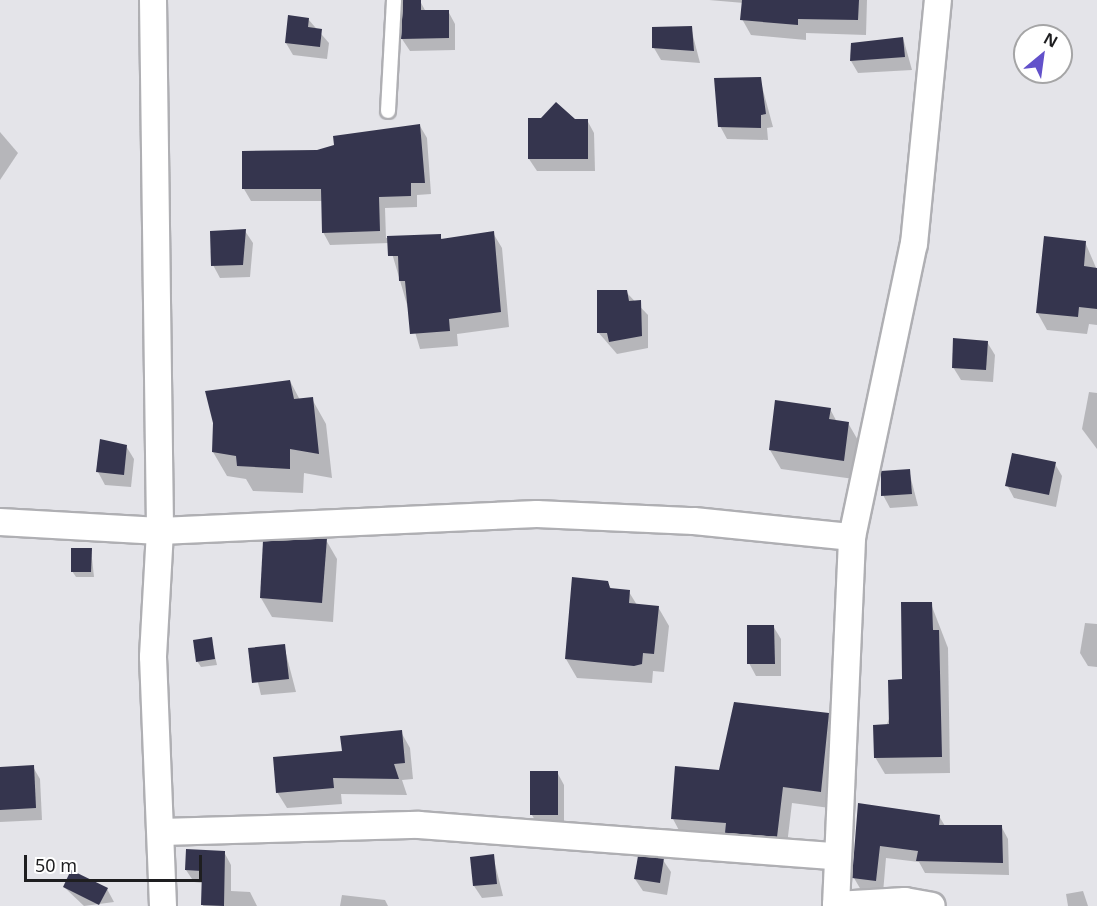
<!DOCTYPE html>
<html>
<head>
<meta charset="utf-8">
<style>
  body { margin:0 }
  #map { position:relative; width:1097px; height:906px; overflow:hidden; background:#e4e4e9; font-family:"Noto Sans",sans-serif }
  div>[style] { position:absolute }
  .shadow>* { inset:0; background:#0003 }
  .building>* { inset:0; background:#35354e }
  .roads { filter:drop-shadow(2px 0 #afafb3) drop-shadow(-2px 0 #afafb3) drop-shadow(0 2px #afafb3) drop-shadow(0 -2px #afafb3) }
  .lane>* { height:14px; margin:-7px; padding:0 7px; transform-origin:7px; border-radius:7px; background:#fff }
  .street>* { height:26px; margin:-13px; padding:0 13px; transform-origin:13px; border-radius:13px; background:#fff }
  span { translate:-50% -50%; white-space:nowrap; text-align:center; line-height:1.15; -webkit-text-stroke:6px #fff; paint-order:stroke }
  .north { position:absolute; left:1013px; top:24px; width:60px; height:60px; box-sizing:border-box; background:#fff; border:2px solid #a5a5a6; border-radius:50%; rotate:29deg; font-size:16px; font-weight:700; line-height:24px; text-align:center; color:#1e1e20 }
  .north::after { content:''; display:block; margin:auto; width:21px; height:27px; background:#6251ca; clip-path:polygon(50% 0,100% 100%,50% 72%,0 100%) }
  .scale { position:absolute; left:24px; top:855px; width:178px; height:27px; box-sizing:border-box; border:3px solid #1e1e20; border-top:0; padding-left:8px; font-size:18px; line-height:21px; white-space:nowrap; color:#1e1e20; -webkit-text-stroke:4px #fff; paint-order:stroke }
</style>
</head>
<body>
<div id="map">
  <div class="shadow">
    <div style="clip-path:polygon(709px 0,867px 0,866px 35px,806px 33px,806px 40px,751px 35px,742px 19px,744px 3px)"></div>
    <div style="clip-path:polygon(420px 1px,426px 12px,448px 11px,455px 24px,455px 50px,410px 51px,402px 39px)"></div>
    <div style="clip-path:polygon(308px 19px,329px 43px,327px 59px,293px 55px,286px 43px)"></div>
    <div style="clip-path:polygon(691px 28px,700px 63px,661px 60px,654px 48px)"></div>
    <div style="clip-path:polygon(903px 38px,912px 70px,858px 73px,851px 61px,852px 44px)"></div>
    <div style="clip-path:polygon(760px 79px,773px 127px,767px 128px,768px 140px,727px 139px,720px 126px)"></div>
    <div style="clip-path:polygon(574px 120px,587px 120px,594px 133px,595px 171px,537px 171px,529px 159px)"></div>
    <div style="clip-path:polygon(420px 126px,427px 138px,431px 194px,417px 195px,417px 207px,385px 208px,386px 238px,440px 235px,442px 240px,493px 233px,502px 248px,509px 327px,457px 334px,458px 346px,420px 349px,389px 243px,330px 245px,323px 232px,322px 201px,251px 201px,244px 189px,318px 152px)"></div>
    <div style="clip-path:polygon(0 132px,18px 153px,0 180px)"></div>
    <div style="clip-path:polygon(245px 231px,253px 243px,250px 277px,220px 278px,213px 265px)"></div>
    <div style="clip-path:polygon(1085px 242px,1097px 270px,1097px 325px,1089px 324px,1087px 334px,1047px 330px,1037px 312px)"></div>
    <div style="clip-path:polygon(626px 292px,648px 315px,648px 348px,617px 354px,598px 332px)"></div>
    <div style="clip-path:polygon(987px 342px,995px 355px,993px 382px,961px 380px,953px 367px)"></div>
    <div style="clip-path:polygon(290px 381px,300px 400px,312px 399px,326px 424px,332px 478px,304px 473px,303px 493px,253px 491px,246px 479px,227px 476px,213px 452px)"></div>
    <div style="clip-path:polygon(1089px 392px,1097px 393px,1097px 449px,1082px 429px)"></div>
    <div style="clip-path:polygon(830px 409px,837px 422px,848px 423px,859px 442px,854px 479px,781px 469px,770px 450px)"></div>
    <div style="clip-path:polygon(126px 446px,134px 459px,131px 487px,105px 485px,98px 472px)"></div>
    <div style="clip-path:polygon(1055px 464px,1062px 476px,1056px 507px,1014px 498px,1007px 485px)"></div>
    <div style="clip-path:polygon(909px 471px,918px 506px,890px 508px,883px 495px)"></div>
    <div style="clip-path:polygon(326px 540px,337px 559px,333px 622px,272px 617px,261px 598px)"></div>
    <div style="clip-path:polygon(91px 549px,94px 577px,76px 577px,72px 571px)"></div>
    <div style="clip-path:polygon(607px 582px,612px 590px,629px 592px,637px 605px,658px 607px,669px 626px,664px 672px,653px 671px,652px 683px,577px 678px,566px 659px)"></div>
    <div style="clip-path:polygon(931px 604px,948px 648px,950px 773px,885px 774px,875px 757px)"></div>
    <div style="clip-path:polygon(1085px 623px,1097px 624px,1097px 667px,1088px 666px,1080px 653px)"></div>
    <div style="clip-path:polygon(773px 626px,781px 639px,781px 676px,756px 676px,749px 663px)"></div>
    <div style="clip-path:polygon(211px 639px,217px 665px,201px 667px,197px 661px)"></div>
    <div style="clip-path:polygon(284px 646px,296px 692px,261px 695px,250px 650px)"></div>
    <div style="clip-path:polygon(828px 715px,838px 732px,830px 808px,792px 803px,786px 853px,682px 836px,673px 819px,720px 771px)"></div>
    <div style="clip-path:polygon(401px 732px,410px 748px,413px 779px,402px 780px,407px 795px,341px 794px,342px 804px,287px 808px,277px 792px,343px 752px)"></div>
    <div style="clip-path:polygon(33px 767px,40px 779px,42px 820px,0 822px,0 768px)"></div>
    <div style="clip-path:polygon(557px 772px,564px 785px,564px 827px,539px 827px,532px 815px)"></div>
    <div style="clip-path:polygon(859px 805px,939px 816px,945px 826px,1001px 826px,1008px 839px,1009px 875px,925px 873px,919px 862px,886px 858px,883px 893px,861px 890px,854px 878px)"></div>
    <div style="clip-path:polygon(224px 852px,231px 865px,231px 891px,250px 892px,257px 906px,203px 906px,203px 883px,194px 882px,186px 870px)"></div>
    <div style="clip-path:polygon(493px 856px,503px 896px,482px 898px,474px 886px)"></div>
    <div style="clip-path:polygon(663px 860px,671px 872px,667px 895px,643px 891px,635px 879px)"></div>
    <div style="clip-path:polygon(64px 887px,107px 889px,114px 902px,84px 906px)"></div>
    <div style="clip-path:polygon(1083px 891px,1088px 906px,1068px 906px,1066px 894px)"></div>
    <div style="clip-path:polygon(342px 895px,385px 900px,388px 906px,340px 906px)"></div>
  </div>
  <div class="building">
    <div style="clip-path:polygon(403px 0,421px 0,421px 10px,449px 10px,449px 38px,401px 39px)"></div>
    <div style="clip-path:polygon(742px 0,859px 0,858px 20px,798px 19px,798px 25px,740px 20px)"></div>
    <div style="clip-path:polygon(288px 15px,309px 18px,308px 27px,322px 29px,320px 47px,285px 43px)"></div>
    <div style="clip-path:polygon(692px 26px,694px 51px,652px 48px,652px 27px)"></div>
    <div style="clip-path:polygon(903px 37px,905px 57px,850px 61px,851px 43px)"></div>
    <div style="clip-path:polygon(761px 77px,766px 114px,761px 115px,761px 128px,718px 127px,714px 78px)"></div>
    <div style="clip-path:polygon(556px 102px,575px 119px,588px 119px,588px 159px,528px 159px,528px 118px,541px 118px)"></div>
    <div style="clip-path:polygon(420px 124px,425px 183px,411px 183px,411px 196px,379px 197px,380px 231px,322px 233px,321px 189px,242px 189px,242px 151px,317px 150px,334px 145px,333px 136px)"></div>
    <div style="clip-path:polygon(246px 229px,243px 265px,211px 266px,210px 231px)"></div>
    <div style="clip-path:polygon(494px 231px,501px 312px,449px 319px,450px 331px,410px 334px,405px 281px,399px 281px,398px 256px,388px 256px,387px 236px,441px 234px,441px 239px)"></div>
    <div style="clip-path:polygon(1044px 236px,1086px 241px,1084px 266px,1097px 268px,1097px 309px,1079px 307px,1078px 317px,1036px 313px)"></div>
    <div style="clip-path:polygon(597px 290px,627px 290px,629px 301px,641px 300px,642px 336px,609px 342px,607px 333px,597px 333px)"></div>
    <div style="clip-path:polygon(953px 338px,988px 341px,986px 370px,952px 368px)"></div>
    <div style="clip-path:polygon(290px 380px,294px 399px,313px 397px,319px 454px,290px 449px,290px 469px,237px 466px,236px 456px,212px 452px,213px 423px,205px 391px)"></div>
    <div style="clip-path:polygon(775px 400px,831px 408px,829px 419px,849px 422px,844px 461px,769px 450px)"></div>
    <div style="clip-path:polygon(100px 439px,127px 445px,124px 475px,96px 472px)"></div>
    <div style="clip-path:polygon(1012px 453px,1056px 462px,1049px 495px,1005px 486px)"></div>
    <div style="clip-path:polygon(910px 469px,912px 494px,881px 496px,881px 471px)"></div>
    <div style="clip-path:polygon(327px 538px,322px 603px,260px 598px,263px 541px)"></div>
    <div style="clip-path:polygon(71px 548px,92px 548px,91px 572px,71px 572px)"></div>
    <div style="clip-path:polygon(572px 577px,608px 581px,610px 588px,630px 590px,629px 603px,659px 606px,654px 654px,643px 653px,642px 664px,634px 666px,565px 659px)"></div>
    <div style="clip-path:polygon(901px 602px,932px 602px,933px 630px,939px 630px,942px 757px,874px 758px,873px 725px,889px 724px,888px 680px,902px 679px)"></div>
    <div style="clip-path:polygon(747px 625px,774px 625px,775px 664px,747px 664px)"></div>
    <div style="clip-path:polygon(212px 637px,215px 659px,196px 662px,193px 640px)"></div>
    <div style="clip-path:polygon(285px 644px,289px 679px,252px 683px,248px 648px)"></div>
    <div style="clip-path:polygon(734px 702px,829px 713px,821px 792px,783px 787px,777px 837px,725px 833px,726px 823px,671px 819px,675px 766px,719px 770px)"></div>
    <div style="clip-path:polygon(402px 730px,405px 763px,394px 764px,399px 779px,333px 778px,334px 788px,276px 793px,273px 757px,342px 751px,340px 736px)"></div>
    <div style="clip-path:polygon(34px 765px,36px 808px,0 810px,0 767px)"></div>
    <div style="clip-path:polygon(530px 771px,558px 771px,558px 815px,530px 815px)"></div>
    <div style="clip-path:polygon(858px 803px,940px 815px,939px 825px,1002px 825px,1003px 863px,916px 861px,918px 851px,880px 846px,876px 881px,852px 878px)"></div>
    <div style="clip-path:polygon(186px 849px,225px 851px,224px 906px,201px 905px,202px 871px,185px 870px)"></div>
    <div style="clip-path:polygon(494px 854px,497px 884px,473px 886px,470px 857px)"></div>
    <div style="clip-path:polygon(638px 856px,664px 858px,660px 883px,634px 879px)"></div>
    <div style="clip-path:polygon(71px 870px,108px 888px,99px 905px,63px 887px)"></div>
  </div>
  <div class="roads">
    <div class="lane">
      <div style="left:388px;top:111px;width:111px;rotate:-86.9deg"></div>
    </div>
    <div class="street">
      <div style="left:153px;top:0;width:531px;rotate:89.24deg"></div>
      <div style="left:160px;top:531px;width:126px;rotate:93.2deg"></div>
      <div style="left:153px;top:657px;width:249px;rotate:87.7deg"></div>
      <div style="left:0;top:522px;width:160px;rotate:3.2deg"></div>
      <div style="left:160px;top:531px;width:377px;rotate:-2.6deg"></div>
      <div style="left:537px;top:514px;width:157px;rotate:2.6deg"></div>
      <div style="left:694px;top:521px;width:159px;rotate:5.8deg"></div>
      <div style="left:161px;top:832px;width:258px;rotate:-1.6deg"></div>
      <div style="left:419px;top:825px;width:417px;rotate:4.3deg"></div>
      <div style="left:836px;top:905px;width:69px;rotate:-3.3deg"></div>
      <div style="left:905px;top:901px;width:27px;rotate:10deg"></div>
      <div style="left:836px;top:906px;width:369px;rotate:-87.5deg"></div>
      <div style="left:852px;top:537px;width:299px;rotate:-78.1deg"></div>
      <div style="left:914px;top:244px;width:245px;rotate:-84.4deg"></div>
    </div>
  </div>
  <div class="north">N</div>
  <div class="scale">50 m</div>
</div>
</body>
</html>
